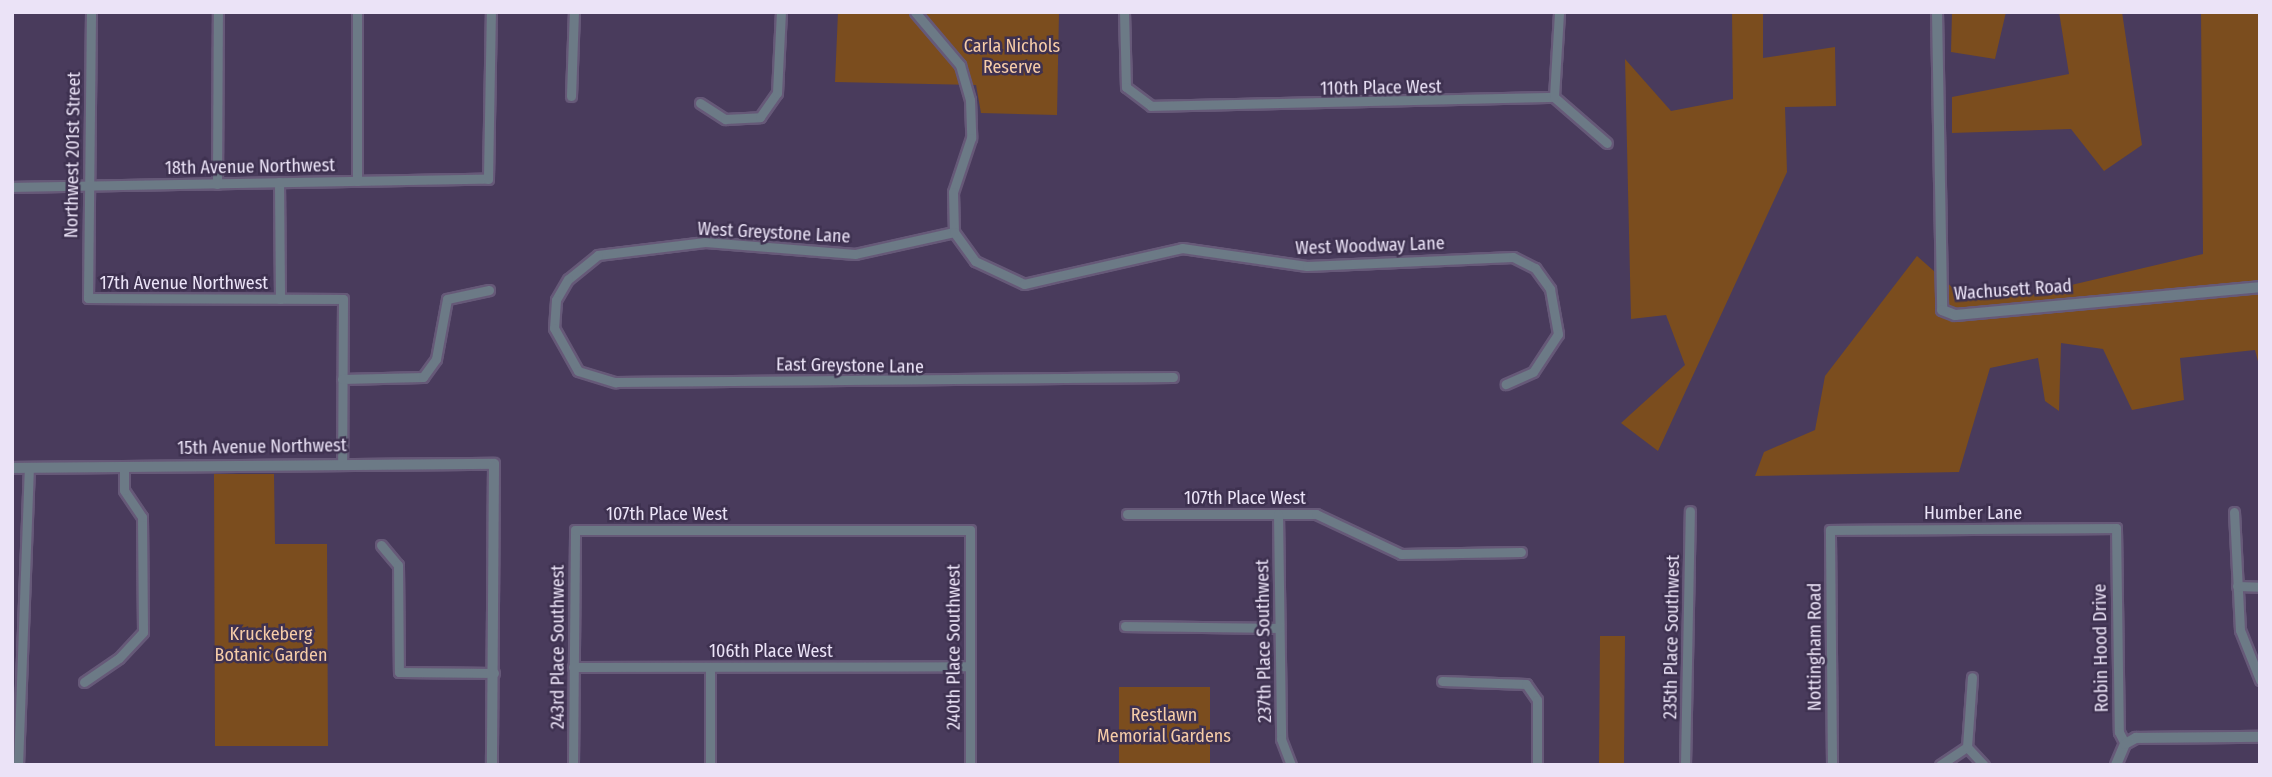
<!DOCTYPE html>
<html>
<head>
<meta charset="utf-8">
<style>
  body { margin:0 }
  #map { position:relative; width:2272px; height:777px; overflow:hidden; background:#493b5c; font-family:"Fira Sans Condensed",sans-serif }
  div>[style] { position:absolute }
  .green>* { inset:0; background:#7b4d1e }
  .roads { filter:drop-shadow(2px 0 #665978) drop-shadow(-2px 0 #665978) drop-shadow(0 2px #665978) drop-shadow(0 -2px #665978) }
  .minor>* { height:9px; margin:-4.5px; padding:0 4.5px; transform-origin:4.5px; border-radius:4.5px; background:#6c7a86 }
  .tertiary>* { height:10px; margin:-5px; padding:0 5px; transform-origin:5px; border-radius:5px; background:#6c7a86 }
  span { translate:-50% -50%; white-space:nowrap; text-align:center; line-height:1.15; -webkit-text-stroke:5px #3e3150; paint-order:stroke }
  .park-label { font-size:18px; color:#f6cca8 }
  .street-label { font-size:18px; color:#ebe3f7 }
  .frame { position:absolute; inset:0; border:14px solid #ebe3f7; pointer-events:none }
</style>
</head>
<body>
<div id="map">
  <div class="green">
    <div style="clip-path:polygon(838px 12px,1059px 12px,1057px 115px,981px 113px,976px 85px,835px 82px)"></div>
    <div style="clip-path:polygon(1732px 12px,1763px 12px,1763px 58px,1835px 47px,1836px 106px,1785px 107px,1787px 172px,1658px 451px,1621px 423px,1685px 365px,1666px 315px,1631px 319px,1625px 59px,1671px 111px,1733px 99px)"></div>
    <div style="clip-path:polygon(1952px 12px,2006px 12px,1995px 59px,1951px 52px)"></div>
    <div style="clip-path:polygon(2059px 12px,2122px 12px,2142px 145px,2104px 171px,2071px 129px,1952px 133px,1952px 97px,2069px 74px)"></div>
    <div style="clip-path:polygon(2201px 12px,2260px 12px,2260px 369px,2255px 350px,2180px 358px,2184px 400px,2132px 410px,2103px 349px,2061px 343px,2059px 411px,2045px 401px,2038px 358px,1990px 368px,1959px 472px,1755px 476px,1764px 452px,1815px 430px,1825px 376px,1917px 256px,1962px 296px,2033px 294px,2203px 254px)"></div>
    <div style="clip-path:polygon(214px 474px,274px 474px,275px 544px,327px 544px,328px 746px,215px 746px)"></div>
    <div style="clip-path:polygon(1600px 636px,1625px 636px,1624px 765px,1599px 765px)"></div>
    <div style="clip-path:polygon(1119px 687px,1210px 687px,1210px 765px,1119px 765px)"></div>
  </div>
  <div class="roads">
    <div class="minor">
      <div style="left:91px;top:12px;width:286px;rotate:90.6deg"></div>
      <div style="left:88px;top:298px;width:255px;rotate:0.2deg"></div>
      <div style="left:343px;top:299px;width:165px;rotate:90.3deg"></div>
      <div style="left:915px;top:12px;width:70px;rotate:49.7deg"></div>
      <div style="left:960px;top:65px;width:36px;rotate:74deg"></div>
      <div style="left:970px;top:100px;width:38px;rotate:88deg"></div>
      <div style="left:971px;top:138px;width:57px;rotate:108.4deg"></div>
      <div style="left:953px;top:192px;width:40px;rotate:88.6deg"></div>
      <div style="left:1124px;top:12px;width:75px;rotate:88.5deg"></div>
      <div style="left:1126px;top:87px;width:31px;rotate:37deg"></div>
      <div style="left:1151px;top:106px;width:403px;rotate:-1.3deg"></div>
      <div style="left:1554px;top:97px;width:70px;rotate:41deg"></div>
      <div style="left:571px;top:96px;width:84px;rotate:-88deg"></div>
      <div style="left:1554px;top:97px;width:85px;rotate:-86.6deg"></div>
      <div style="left:700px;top:103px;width:30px;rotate:33deg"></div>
      <div style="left:725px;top:119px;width:35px;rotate:-3deg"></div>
      <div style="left:760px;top:117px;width:29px;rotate:-55deg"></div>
      <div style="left:777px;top:93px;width:81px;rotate:-87.2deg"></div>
      <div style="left:357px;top:181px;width:169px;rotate:-90deg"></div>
      <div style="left:279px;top:182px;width:117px;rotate:89.5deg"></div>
      <div style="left:217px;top:184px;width:172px;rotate:-89.7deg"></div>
      <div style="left:12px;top:187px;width:476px;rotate:-1deg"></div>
      <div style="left:488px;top:179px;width:167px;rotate:-89deg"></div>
      <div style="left:954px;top:232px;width:101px;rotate:167.5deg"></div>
      <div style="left:855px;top:254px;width:150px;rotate:-175.4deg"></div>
      <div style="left:705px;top:242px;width:108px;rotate:173.1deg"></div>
      <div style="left:598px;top:255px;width:38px;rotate:141deg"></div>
      <div style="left:568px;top:279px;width:24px;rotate:120deg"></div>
      <div style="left:556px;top:300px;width:28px;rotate:94deg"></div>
      <div style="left:554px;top:328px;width:49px;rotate:60.8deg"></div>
      <div style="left:578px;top:371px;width:39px;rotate:17deg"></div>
      <div style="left:615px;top:382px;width:558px;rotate:-0.51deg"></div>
      <div style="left:954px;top:232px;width:36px;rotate:54deg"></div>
      <div style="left:975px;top:261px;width:54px;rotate:25.1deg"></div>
      <div style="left:1024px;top:284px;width:162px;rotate:-12.8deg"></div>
      <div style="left:1182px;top:248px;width:126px;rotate:8.2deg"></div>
      <div style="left:1307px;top:266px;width:206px;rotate:-2.5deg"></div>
      <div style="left:1513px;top:257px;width:25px;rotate:27deg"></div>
      <div style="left:1535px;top:268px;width:26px;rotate:54deg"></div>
      <div style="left:1550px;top:289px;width:46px;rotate:79.9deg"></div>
      <div style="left:1558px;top:334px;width:45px;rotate:123.3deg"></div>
      <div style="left:1533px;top:372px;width:30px;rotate:156deg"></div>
      <div style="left:342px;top:379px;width:81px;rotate:-1.4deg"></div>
      <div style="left:423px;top:377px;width:22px;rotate:-54deg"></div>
      <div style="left:436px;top:359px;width:61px;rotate:-79.6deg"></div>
      <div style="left:447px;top:299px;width:43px;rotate:-12.1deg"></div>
      <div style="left:2234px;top:512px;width:118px;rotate:87.1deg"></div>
      <div style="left:2240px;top:630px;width:54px;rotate:68.2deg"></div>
      <div style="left:1127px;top:514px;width:189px"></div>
      <div style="left:1316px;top:514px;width:94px;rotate:25.2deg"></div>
      <div style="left:1401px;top:554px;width:120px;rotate:-1deg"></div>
      <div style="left:1278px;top:514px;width:225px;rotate:89.2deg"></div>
      <div style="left:1281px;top:739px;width:28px;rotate:69deg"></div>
      <div style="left:381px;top:545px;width:26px;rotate:50deg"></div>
      <div style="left:398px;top:565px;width:107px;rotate:89.5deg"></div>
      <div style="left:399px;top:672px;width:95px;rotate:0.6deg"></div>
      <div style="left:2237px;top:586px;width:23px;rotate:2deg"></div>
      <div style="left:1125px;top:626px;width:154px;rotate:0.7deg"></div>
      <div style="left:573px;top:667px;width:397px;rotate:-0.1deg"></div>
      <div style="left:710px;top:667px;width:98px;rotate:90deg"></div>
      <div style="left:1442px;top:681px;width:84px;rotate:2deg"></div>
      <div style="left:1526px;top:684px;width:19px;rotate:55deg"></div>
      <div style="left:1537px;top:700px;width:65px;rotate:90deg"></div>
      <div style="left:84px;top:682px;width:42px;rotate:-34.4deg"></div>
      <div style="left:119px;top:658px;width:35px;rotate:-47deg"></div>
      <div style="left:143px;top:632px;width:115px;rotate:-90.5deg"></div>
      <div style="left:142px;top:517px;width:32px;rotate:-124deg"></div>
      <div style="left:124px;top:490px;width:23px;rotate:-90deg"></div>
      <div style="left:1967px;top:747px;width:25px;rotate:47deg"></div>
      <div style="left:18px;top:765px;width:297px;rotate:-87.9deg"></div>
      <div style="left:573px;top:765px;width:235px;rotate:-89.5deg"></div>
      <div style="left:575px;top:530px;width:395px"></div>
      <div style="left:970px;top:530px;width:235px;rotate:90deg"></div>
      <div style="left:1685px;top:765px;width:254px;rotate:-88.9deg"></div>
      <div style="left:1832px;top:765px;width:235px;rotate:-90.5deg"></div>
      <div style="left:1830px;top:530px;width:286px;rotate:-0.4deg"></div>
      <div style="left:2116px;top:528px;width:204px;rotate:89.2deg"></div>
      <div style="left:2119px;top:732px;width:13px;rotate:63deg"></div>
      <div style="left:1940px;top:765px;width:32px;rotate:-34deg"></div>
      <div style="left:1967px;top:747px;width:70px;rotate:-85.9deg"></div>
    </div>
    <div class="tertiary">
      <div style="left:1937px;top:12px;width:298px;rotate:89deg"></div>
      <div style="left:1942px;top:310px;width:14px;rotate:21deg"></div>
      <div style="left:1955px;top:315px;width:306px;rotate:-5.2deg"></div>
      <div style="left:12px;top:468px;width:482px;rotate:-0.5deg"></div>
      <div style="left:494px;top:464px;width:301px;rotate:90.4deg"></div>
      <div style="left:2116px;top:765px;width:23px;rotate:-67deg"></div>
      <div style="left:2125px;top:744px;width:13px;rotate:-29deg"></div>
      <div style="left:2136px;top:738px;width:124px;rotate:-0.5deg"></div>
    </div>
  </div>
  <div class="park-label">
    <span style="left:1012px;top:57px">Carla Nichols<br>Reserve</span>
    <span style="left:271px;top:645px">Kruckeberg<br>Botanic Garden</span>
    <span style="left:1164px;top:726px">Restlawn<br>Memorial Gardens</span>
  </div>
  <div class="street-label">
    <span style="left:1381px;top:88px;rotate:-1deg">110th Place West</span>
    <span style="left:73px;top:155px;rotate:-89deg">Northwest 201st Street</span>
    <span style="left:250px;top:167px;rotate:-1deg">18th Avenue Northwest</span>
    <span style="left:774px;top:233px;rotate:3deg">West Greystone Lane</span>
    <span style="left:1370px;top:246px;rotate:-2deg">West Woodway Lane</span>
    <span style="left:184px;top:283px">17th Avenue Northwest</span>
    <span style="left:2013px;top:290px;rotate:-4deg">Wachusett Road</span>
    <span style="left:850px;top:366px;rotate:1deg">East Greystone Lane</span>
    <span style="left:262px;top:447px;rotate:-1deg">15th Avenue Northwest</span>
    <span style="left:1245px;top:498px">107th Place West</span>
    <span style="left:1973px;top:513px">Humber Lane</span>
    <span style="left:667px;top:514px">107th Place West</span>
    <span style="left:1672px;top:637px;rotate:-89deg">235th Place Southwest</span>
    <span style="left:1264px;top:641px;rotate:-91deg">237th Place Southwest</span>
    <span style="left:558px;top:647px;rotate:-90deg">243rd Place Southwest</span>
    <span style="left:954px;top:647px;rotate:-90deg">240th Place Southwest</span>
    <span style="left:1815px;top:647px;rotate:-90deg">Nottingham Road</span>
    <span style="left:2101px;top:648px;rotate:-91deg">Robin Hood Drive</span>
    <span style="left:771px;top:651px">106th Place West</span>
  </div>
  <div class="frame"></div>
</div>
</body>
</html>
